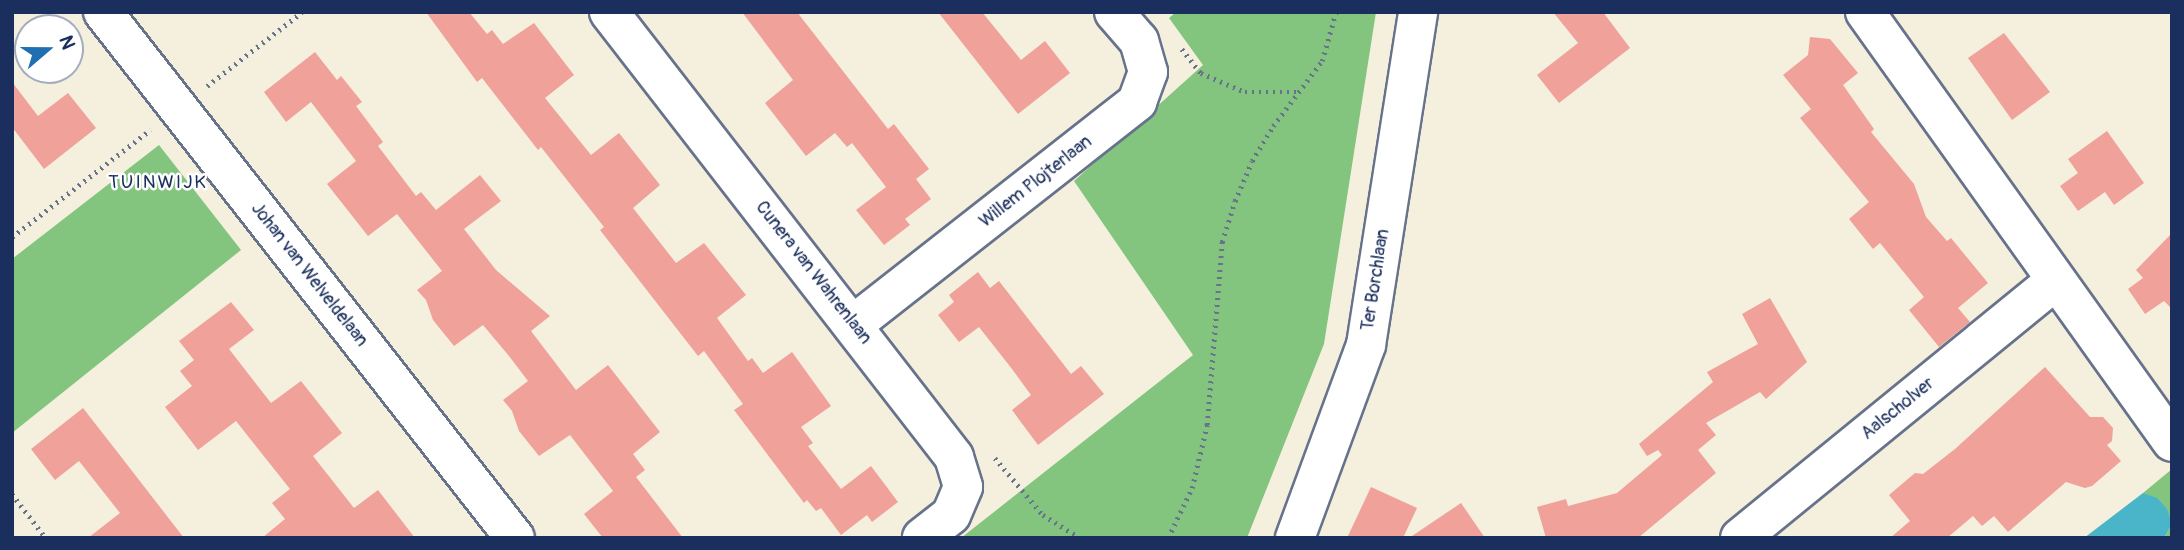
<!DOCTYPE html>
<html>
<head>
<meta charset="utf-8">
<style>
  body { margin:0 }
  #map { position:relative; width:2184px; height:550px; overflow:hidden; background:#f5efde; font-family:Pangolin,sans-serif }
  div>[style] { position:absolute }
  .green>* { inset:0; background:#83c57e }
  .water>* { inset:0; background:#4ab4c8 }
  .building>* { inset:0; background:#f0a19a }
  .path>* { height:4.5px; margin-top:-2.25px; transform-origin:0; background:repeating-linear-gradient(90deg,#67728b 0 2px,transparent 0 7px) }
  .roads { filter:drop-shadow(2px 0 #67728b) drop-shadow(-2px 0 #67728b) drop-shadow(0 2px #67728b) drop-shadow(0 -2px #67728b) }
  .minor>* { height:38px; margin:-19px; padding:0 19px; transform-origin:19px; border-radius:19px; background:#fff }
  span { translate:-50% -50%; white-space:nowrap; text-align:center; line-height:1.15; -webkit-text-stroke:5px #fff; paint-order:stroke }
  .street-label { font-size:18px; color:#1b2f5e }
  .neighbourhood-label { font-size:19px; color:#1b2f5e; letter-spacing:2px }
  .frame { position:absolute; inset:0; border:14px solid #1b2f5e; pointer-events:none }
  .north { position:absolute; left:14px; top:14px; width:70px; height:70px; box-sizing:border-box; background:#fff; border:2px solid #a4acbf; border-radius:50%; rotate:70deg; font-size:19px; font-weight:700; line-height:28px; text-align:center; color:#1b2f5e }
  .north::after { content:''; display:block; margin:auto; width:24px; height:32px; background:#1f6fb2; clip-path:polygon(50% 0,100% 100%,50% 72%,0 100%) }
</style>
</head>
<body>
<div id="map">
  <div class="green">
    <div style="clip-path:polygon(1176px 12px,1376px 12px,1324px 344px,1247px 538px,961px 538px,1193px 355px,1074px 181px,1203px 65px,1169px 18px)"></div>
    <div style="clip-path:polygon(159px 145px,241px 250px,12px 433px,12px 259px)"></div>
    <div style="clip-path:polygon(2172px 469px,2172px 538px,2164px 538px,2172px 524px,2143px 493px)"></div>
  </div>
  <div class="water">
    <div style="clip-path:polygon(2143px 493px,2157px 498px,2167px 509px,2172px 524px,2164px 538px,2084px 538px)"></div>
  </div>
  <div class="building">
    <div style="clip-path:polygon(426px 12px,469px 12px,487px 34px,492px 30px,503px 44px,534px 23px,574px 75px,545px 98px,591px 155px,619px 133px,660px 185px,633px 208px,676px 263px,704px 243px,746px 295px,717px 318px,748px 361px,752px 358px,763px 373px,792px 352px,831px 406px,801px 427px,813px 443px,808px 446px,841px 489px,871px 466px,898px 502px,872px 522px,867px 515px,841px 535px,821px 508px,816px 511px,807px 500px,804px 503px,734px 410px,743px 404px,704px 351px,698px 356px,600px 230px,604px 227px,541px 147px,538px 150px,482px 78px,477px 82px)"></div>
    <div style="clip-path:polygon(742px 12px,797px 12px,888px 129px,894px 124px,929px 169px,916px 179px,931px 199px,905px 219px,910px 225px,884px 245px,856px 210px,886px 187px,852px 143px,847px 147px,835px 133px,806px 156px,765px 103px,793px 80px)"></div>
    <div style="clip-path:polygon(938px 12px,982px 12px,1021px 60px,1045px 41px,1070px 73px,1018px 114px)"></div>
    <div style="clip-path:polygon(1553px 12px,1603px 12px,1630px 48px,1559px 103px,1537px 75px,1578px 43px)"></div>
    <div style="clip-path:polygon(2004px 33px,2050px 92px,2012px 120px,1968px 58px)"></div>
    <div style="clip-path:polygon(1810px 37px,1830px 39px,1858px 73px,1843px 85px,1874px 129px,1871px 132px,1914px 184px,1926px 217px,1947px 241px,1951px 238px,1988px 283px,1958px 308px,1970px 322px,1939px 347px,1909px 310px,1924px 297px,1880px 243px,1873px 249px,1849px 219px,1869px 202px,1800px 118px,1811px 109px,1783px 75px,1808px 55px)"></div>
    <div style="clip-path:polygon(315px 52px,337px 80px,341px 76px,362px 102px,356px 106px,383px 142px,378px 146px,416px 196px,421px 192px,436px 210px,480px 175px,501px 201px,464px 229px,496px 270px,550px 316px,531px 331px,576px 390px,608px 365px,660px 432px,633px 454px,645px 470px,636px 477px,683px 538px,603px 538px,584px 514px,613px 491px,570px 435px,539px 456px,519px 431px,512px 411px,503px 400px,528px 381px,509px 356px,483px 325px,454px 346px,433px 320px,426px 300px,417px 290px,442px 271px,397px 214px,368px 236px,327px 184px,356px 161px,311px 102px,286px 122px,264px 92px)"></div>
    <div style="clip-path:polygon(12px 82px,38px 116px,68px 93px,96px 128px,44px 169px,12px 127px)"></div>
    <div style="clip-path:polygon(2107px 131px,2144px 183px,2114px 205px,2105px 192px,2078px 211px,2060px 186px,2078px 173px,2068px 159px)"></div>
    <div style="clip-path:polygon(2172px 233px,2172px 309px,2164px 301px,2145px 314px,2128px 289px,2143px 278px,2136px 270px)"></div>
    <div style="clip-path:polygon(978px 272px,990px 288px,999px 281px,1071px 374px,1081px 366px,1104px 394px,1038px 445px,1012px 410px,1031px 395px,1012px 369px,979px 327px,959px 342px,938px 315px,954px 302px,949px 295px)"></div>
    <div style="clip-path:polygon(1770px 298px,1807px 362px,1766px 399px,1760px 392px,1706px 423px,1716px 435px,1698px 450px,1716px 473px,1638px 538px,1546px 538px,1537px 507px,1566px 499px,1568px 506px,1617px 493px,1662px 455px,1658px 450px,1647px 456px,1639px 444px,1713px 382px,1707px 372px,1758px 344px,1742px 314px)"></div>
    <div style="clip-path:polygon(231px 302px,254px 330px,229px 349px,271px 403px,301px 381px,342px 433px,313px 456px,354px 508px,378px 490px,415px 538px,262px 538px,285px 519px,272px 503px,290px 489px,236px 421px,198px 450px,165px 407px,192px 386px,180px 371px,194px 360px,179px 341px)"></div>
    <div style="clip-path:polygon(2045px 367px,2090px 417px,2103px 417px,2113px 428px,2112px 441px,2107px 445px,2121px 461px,2092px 486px,2085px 488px,2066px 482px,2008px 532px,1994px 516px,1982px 526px,1973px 516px,1947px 538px,1890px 538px,1910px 521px,1889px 495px,1915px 473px,1923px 474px,1955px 449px)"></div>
    <div style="clip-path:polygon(83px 408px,122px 458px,184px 538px,88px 538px,120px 513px,79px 461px,55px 480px,31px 449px)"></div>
    <div style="clip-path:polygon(1371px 487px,1417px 508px,1403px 538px,1347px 538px)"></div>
    <div style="clip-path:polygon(1461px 503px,1485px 538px,1409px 538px)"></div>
  </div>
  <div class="path">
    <div style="left:1182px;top:49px;width:31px;rotate:52deg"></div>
    <div style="left:1201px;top:73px;width:48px;rotate:23.4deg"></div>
    <div style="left:1245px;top:92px;width:52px"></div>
    <div style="left:207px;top:86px;width:120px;rotate:-37.9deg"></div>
    <div style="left:12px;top:237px;width:175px;rotate:-37.8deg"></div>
    <div style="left:995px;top:458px;width:75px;rotate:49.9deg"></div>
    <div style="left:1043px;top:515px;width:44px;rotate:31.9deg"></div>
    <div style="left:12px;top:494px;width:56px;rotate:52.3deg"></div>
    <div style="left:1168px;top:538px;width:55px;rotate:-64.4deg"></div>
    <div style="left:1192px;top:488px;width:65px;rotate:-76.6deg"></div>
    <div style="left:1207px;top:425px;width:184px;rotate:-85.3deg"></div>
    <div style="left:1222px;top:242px;width:43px;rotate:-72.4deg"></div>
    <div style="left:1235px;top:201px;width:43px;rotate:-67deg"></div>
    <div style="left:1252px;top:161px;width:41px;rotate:-59deg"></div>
    <div style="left:1273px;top:126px;width:81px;rotate:-53deg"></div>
    <div style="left:1322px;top:61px;width:51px;rotate:-74.1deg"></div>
  </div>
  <div class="roads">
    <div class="minor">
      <div style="left:103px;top:12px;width:668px;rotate:51.93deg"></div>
      <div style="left:609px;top:12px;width:563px;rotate:52.21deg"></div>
      <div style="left:954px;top:457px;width:31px;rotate:73deg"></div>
      <div style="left:963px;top:487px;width:30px;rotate:113deg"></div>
      <div style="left:951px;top:515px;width:37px;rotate:142deg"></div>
      <div style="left:1865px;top:12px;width:528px;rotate:54.47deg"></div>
      <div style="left:854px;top:324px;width:360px;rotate:-38.1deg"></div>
      <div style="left:1137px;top:102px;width:32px;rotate:-70deg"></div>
      <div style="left:1148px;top:72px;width:32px;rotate:-106deg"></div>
      <div style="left:1139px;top:41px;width:38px;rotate:-131deg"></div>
      <div style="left:1295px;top:538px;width:206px;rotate:-69.8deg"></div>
      <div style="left:1366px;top:345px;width:337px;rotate:-81.1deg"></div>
      <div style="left:1740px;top:538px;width:407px;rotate:-39.2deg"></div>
    </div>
  </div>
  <div class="street-label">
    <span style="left:1036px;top:182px;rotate:-38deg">Willem Plojterlaan</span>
    <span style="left:813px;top:273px;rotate:52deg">Cunera van Wahrenlaan</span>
    <span style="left:309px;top:275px;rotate:52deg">Johan van Welveldelaan</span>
    <span style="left:1376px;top:280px;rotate:-81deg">Ter Borchlaan</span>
    <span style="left:1898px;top:409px;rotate:-39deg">Aalscholver</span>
  </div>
  <div class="neighbourhood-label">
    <span style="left:158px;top:183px">TUINWIJK</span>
  </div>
  <div class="frame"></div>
  <div class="north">N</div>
</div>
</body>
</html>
